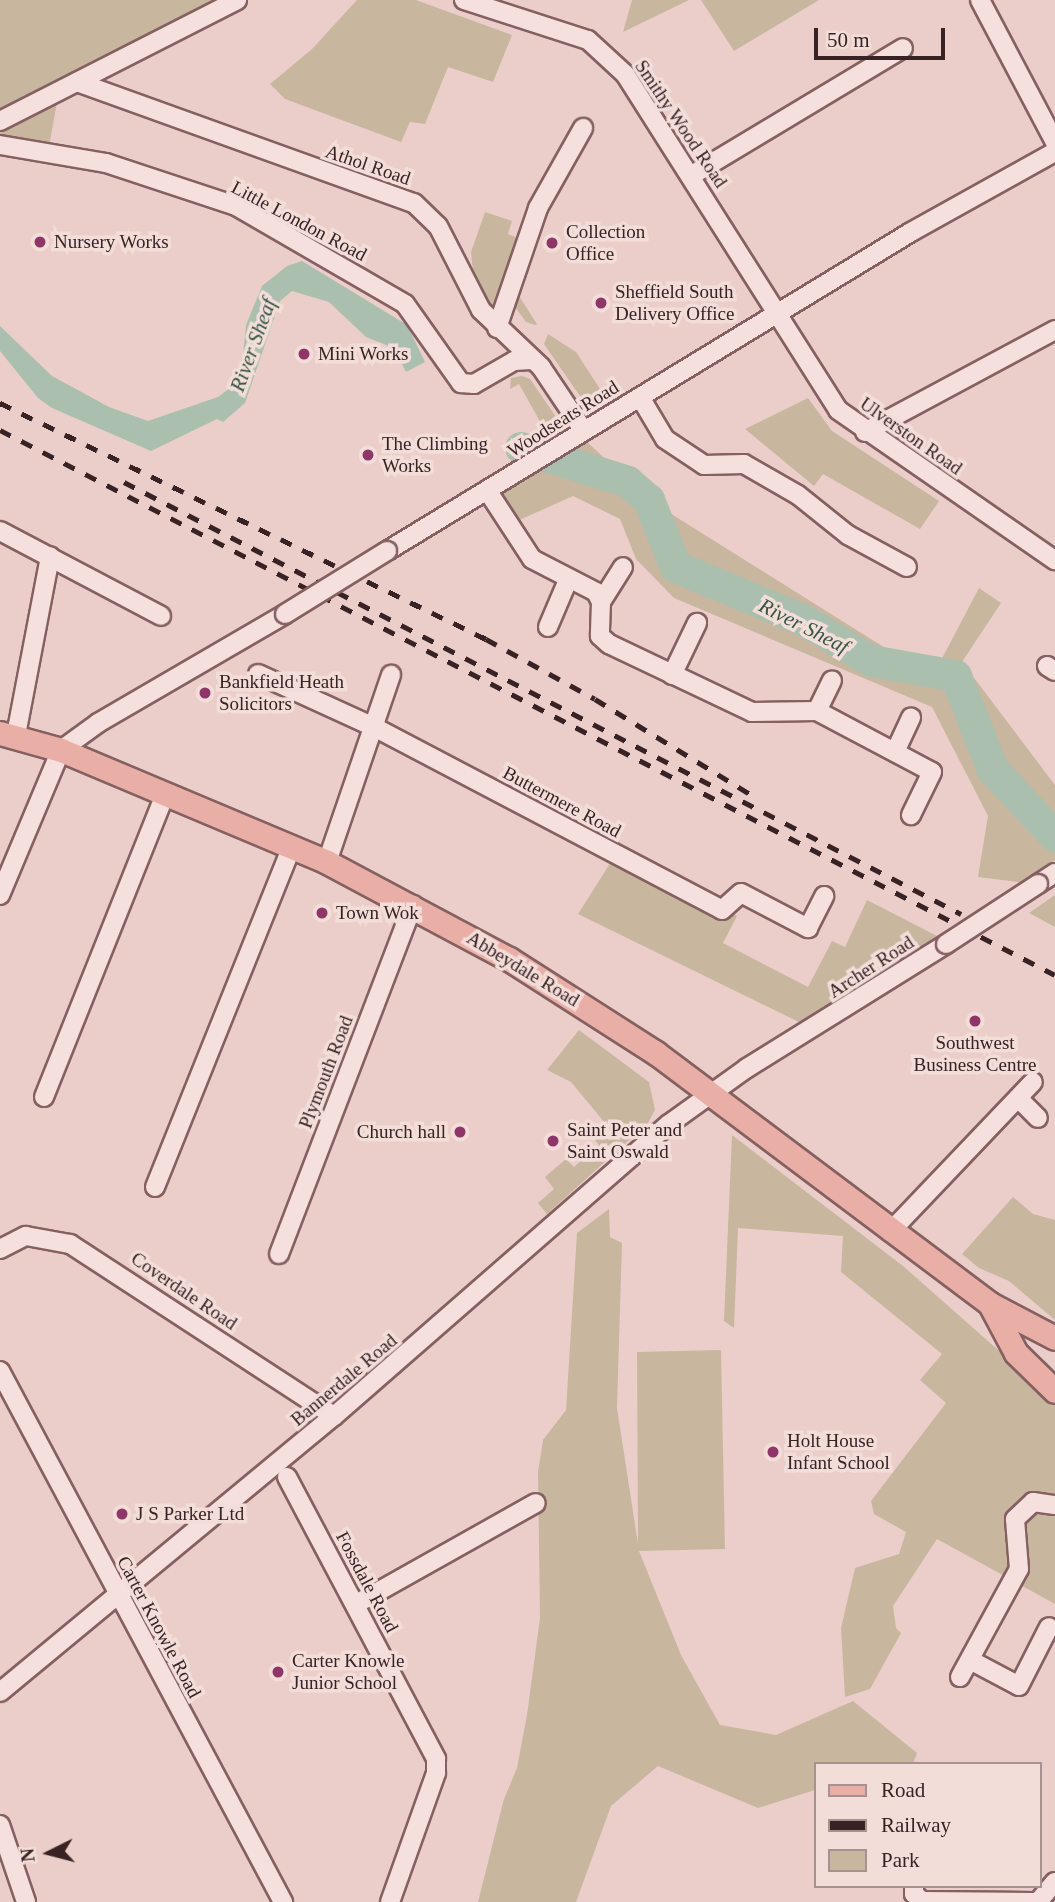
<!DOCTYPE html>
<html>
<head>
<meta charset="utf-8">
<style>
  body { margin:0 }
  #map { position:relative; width:1055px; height:1902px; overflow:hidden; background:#ebceca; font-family:"Times New Roman",serif }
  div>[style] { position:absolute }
  .green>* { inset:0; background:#c8b69f }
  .water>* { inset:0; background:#aabfad }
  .river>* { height:32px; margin:-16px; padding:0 16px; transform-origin:16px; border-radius:16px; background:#aabfad }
  .roads { filter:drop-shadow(2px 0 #856061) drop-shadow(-2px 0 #856061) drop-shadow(0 2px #856061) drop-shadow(0 -2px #856061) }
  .minor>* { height:18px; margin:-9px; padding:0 9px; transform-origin:9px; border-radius:9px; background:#f6e0dd }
  .major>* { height:23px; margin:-11.5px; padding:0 11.5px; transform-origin:11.5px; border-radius:11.5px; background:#e9afa6 }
  .rail>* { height:5px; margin-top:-2.5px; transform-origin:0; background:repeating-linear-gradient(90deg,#382224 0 12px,transparent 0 24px) }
  .bridges { filter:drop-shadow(2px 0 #856061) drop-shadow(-2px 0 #856061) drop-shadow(0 2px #856061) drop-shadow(0 -2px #856061) }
  .minor-bridge>* { height:18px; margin:-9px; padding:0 9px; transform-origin:9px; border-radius:9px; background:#f6e0dd }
  .dots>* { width:19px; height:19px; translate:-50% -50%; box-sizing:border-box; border:4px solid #f3ddd9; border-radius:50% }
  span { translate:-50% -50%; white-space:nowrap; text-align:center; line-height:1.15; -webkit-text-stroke:7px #f3ddd9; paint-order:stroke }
  .street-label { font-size:19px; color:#382224 }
  .poi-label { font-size:19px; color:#382224 }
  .left { translate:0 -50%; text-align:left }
  .right { translate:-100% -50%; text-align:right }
  .water-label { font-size:21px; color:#335640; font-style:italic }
  .legend { position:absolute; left:814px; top:1762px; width:228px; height:126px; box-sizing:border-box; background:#f3ddd9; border:2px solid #a89291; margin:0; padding:9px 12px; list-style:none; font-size:21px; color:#382224 }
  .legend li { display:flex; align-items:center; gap:14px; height:35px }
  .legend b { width:35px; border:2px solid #a89291 }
  .north { position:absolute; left:14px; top:1818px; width:70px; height:70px; -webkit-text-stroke:5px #f3ddd9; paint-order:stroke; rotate:264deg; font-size:19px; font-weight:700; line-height:28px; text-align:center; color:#382224 }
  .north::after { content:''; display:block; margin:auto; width:24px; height:32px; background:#382224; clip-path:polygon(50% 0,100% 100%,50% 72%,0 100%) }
  .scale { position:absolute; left:814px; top:28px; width:131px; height:32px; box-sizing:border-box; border:4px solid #382224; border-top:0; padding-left:9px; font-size:21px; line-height:24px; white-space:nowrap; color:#382224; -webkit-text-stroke:5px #f3ddd9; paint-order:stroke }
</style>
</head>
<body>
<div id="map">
  <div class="green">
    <div style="clip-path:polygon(0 0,223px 0,60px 85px,49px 147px,0 134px)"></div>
    <div style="clip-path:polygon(357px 0,416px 0,512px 35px,493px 82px,448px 67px,425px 124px,410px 122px,401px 142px,285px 99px,270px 84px,312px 49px)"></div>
    <div style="clip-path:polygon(632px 0,689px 0,623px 32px)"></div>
    <div style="clip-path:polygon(701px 0,819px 0,734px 51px)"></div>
    <div style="clip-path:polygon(485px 212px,512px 221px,508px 234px,520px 239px,495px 310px,481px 295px,473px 272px,471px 252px)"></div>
    <div style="clip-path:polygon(519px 296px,537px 324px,535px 325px,526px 322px,513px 304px)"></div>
    <div style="clip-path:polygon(548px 334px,576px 352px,604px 395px,592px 402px,582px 399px,544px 344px)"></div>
    <div style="clip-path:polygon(522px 376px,530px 379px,556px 417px,557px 427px,547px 434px,519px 384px,510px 389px,511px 378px)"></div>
    <div style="clip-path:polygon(808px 398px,832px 431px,939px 501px,920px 529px,823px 474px,814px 486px,745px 429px)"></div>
    <div style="clip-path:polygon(584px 439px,649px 500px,906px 661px,938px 666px,979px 588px,1001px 603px,962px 662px,1055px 785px,1055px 860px,1027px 883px,978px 877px,988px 816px,932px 707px,674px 598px,636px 559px,620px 519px,573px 496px,515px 522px,496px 492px)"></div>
    <div style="clip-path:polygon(616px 854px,737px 916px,723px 943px,808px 987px,832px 941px,845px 947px,867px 900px,937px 936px,801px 1023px,578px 914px)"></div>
    <div style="clip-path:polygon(1055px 895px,1055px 927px,1029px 913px)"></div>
    <div style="clip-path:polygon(579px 1030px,649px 1082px,655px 1110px,648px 1123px,547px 1214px,538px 1203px,554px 1189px,545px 1177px,566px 1159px,574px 1167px,599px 1145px,595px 1140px,605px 1132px,605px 1123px,571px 1082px,547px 1070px)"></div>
    <div style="clip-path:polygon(732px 1135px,903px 1266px,1055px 1400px,1055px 1604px,937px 1539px,893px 1606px,896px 1628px,901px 1633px,870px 1689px,845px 1697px,841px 1628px,855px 1568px,899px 1554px,906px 1532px,874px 1514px,871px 1501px,946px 1403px,920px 1380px,942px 1354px,841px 1272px,843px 1236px,738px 1228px,734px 1328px,724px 1321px)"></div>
    <div style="clip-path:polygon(1013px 1197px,1033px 1214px,1055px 1220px,1055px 1320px,1009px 1281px,979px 1268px,962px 1254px)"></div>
    <div style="clip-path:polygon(609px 1209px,610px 1237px,622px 1243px,617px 1408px,638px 1544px,637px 1352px,721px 1350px,725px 1549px,639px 1551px,681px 1655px,720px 1725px,776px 1735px,853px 1701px,917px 1753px,913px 1764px,815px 1764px,815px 1790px,758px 1808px,658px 1766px,611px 1806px,576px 1902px,478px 1902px,504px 1799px,517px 1768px,527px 1715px,540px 1618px,538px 1472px,543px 1440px,566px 1410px,577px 1233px)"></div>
  </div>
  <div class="water">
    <div style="clip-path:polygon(302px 261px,407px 325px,425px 362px,406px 372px,394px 348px,366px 337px,329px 302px,292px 291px,280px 301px,245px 403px,223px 422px,217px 419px,151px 451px,52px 408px,38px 398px,0 351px,0 326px,52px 376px,109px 407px,148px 421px,218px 397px,230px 388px,243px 355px,246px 325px,262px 286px,287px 266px)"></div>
  </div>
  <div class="river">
    <div style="left:521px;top:448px;width:112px;rotate:17.6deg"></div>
    <div style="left:628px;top:482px;width:28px;rotate:41deg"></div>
    <div style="left:649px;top:500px;width:72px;rotate:68.1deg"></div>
    <div style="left:676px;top:567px;width:138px;rotate:22.7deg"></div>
    <div style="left:803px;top:620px;width:79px;rotate:31.1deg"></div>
    <div style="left:871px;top:661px;width:86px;rotate:10deg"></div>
    <div style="left:956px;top:676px;width:101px;rotate:68.5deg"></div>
    <div style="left:993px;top:770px;width:91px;rotate:46.8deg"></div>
  </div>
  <div class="roads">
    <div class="minor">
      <div style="left:464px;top:0;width:130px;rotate:17.9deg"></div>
      <div style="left:588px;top:40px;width:50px;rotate:42.6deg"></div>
      <div style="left:625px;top:74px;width:398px;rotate:57.6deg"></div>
      <div style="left:838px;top:410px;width:264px;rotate:34.7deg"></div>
      <div style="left:980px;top:0;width:161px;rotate:62.2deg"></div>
      <div style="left:77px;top:82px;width:358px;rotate:19.8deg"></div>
      <div style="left:414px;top:203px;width:33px;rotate:44deg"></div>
      <div style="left:438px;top:226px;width:94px;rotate:62.9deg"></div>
      <div style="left:481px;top:310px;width:83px;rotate:43.5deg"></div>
      <div style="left:541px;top:367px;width:77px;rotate:56.1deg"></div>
      <div style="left:0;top:121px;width:266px;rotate:-27deg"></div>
      <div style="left:0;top:145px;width:108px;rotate:9.6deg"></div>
      <div style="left:106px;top:163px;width:137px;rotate:18.3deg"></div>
      <div style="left:236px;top:206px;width:195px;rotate:30.1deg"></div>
      <div style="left:405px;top:304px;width:97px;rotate:54.7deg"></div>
      <div style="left:461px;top:383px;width:13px;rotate:4deg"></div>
      <div style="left:474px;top:384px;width:46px;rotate:-29.9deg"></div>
      <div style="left:514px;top:361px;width:17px;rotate:-3deg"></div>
      <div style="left:692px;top:175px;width:246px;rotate:-31deg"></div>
      <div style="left:497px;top:328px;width:127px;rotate:-71.1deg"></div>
      <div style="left:538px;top:208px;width:92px;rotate:-60.6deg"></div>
      <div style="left:640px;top:397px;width:49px;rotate:59.2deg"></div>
      <div style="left:665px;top:439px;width:47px;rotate:33.7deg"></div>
      <div style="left:704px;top:465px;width:40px;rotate:-1.4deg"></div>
      <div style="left:744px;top:464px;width:62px;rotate:29.9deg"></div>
      <div style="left:798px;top:495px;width:64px;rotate:38.7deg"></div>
      <div style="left:848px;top:535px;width:67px;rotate:28.5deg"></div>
      <div style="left:865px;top:432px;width:216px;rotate:-28.2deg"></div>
      <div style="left:487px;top:490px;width:82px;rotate:56.9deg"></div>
      <div style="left:532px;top:559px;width:72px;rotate:27.3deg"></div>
      <div style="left:596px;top:592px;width:11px;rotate:63deg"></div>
      <div style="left:601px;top:602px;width:34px;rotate:92deg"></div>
      <div style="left:600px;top:636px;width:12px;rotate:42deg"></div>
      <div style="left:609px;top:644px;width:158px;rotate:25.4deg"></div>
      <div style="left:752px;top:712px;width:65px;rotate:-0.9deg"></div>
      <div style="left:817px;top:711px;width:130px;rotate:27.9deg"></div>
      <div style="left:932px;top:772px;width:48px;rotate:116deg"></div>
      <div style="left:0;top:531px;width:182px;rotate:27.8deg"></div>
      <div style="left:387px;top:551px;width:613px;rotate:-31.33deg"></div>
      <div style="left:911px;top:232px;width:165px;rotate:-29.1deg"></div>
      <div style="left:601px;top:602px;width:41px;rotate:-57.8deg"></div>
      <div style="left:548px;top:627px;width:51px;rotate:-66.9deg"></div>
      <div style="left:1047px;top:666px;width:9px;rotate:32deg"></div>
      <div style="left:258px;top:674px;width:128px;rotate:24.6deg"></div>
      <div style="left:374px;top:727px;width:393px;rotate:27.7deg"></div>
      <div style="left:722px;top:910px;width:25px;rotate:-42deg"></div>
      <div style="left:741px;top:893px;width:76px;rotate:27.6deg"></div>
      <div style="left:808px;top:928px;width:36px;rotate:-63deg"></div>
      <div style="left:672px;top:675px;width:58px;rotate:-64.3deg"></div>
      <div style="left:817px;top:711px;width:34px;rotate:-64deg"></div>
      <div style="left:16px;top:735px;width:182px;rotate:-79.2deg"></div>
      <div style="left:895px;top:752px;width:38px;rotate:-65deg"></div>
      <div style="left:327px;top:862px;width:198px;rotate:-71.1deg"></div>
      <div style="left:1038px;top:884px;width:20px;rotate:-33deg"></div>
      <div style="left:0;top:895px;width:157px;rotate:-67.2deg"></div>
      <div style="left:61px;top:750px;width:46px;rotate:-36.1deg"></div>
      <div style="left:98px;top:723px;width:216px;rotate:-30.2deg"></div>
      <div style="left:44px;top:1097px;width:326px;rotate:-68.2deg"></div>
      <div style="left:1018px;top:1098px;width:28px;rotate:45deg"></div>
      <div style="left:155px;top:1187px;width:367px;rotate:-68.1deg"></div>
      <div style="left:890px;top:1232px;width:207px;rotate:-46.4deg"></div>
      <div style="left:0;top:1249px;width:29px;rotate:-27deg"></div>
      <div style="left:26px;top:1236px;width:45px;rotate:10.3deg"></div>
      <div style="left:70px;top:1244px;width:315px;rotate:33.1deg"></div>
      <div style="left:279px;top:1254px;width:374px;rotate:-69deg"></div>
      <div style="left:0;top:1371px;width:602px;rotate:61.94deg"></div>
      <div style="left:287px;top:1477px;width:319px;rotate:62.1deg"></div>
      <div style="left:436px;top:1759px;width:14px;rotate:90deg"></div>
      <div style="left:436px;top:1773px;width:137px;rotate:109.6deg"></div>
      <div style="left:356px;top:1604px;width:206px;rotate:-29.3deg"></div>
      <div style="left:970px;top:1660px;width:55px;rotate:28deg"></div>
      <div style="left:1019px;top:1686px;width:66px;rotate:-63deg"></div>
      <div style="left:960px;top:1677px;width:123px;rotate:-61.4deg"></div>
      <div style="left:1019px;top:1569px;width:50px;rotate:-94.6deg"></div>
      <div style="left:1015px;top:1519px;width:25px;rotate:-43deg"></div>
      <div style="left:1033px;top:1502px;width:22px;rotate:8deg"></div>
      <div style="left:0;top:1692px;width:433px;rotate:-39.6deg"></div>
      <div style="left:334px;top:1416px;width:444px;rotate:-41.1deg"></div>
      <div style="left:669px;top:1124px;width:96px;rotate:-35.7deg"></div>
      <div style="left:747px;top:1068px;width:234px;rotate:-31.9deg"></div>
      <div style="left:0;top:1825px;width:81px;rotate:71.3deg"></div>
      <div style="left:914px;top:1886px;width:8px;rotate:90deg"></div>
      <div style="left:914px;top:1894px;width:11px;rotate:41deg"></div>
      <div style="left:922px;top:1901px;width:112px;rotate:0.5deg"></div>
      <div style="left:1038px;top:1902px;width:26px;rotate:-50deg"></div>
    </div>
    <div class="major">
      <div style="left:0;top:733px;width:63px;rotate:15.6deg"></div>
      <div style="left:61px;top:750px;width:289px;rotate:22.8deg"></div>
      <div style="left:327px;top:862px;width:206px;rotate:28.1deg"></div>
      <div style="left:509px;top:959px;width:174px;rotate:32.6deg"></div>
      <div style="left:656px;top:1053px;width:418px;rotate:36.9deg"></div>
      <div style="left:990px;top:1304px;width:73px;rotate:27.6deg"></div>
      <div style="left:990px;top:1304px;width:55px;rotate:62deg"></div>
      <div style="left:1016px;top:1353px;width:54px;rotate:44.3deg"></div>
    </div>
  </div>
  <div class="rail">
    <div style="left:0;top:403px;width:540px;rotate:25.9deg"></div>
    <div style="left:486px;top:639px;width:124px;rotate:28.8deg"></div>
    <div style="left:595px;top:699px;width:182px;rotate:31.5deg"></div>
    <div style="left:0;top:430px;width:1187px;rotate:27.32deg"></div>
    <div style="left:124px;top:482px;width:942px;rotate:27.3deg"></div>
  </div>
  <div class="bridges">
    <div class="minor-bridge">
      <div style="left:285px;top:614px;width:120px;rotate:-31.7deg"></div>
      <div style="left:946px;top:944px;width:110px;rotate:-33.1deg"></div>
    </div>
  </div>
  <div class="dots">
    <div style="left:40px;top:242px;background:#8f3668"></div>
    <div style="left:552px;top:243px;background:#8f3668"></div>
    <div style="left:601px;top:303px;background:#8f3668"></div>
    <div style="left:304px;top:354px;background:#8f3668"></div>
    <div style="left:368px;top:455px;background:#8f3668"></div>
    <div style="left:205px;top:693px;background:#8f3668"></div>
    <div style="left:322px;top:913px;background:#8f3668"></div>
    <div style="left:975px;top:1021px;background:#8f3668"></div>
    <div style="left:460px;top:1132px;background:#8f3668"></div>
    <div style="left:553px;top:1141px;background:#8f3668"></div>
    <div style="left:773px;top:1452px;background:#8f3668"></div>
    <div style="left:122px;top:1514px;background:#8f3668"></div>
    <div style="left:278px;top:1672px;background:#8f3668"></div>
  </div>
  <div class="street-label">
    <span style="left:681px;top:124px;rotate:56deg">Smithy Wood Road</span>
    <span style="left:368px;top:165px;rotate:19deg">Athol Road</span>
    <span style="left:299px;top:221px;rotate:28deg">Little London Road</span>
    <span style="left:563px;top:419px;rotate:-32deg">Woodseats Road</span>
    <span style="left:911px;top:436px;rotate:35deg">Ulverston Road</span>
    <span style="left:562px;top:802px;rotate:28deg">Buttermere Road</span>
    <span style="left:871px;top:967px;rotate:-33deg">Archer Road</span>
    <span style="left:523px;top:969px;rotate:31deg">Abbeydale Road</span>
    <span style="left:326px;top:1072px;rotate:-69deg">Plymouth Road</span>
    <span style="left:184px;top:1291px;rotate:34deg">Coverdale Road</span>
    <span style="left:344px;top:1380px;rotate:-40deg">Bannerdale Road</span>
    <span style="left:367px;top:1582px;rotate:62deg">Fossdale Road</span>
    <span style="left:159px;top:1627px;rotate:62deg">Carter Knowle Road</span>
  </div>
  <div class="poi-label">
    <span class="left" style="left:566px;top:243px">Collection<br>Office</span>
    <span class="left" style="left:54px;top:242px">Nursery Works</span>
    <span class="left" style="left:615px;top:303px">Sheffield South<br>Delivery Office</span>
    <span class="left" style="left:318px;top:354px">Mini Works</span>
    <span class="left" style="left:382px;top:455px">The Climbing<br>Works</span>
    <span class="left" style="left:219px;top:693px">Bankfield Heath<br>Solicitors</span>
    <span class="left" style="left:336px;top:913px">Town Wok</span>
    <span style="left:975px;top:1054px">Southwest<br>Business Centre</span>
    <span class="left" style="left:567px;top:1141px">Saint Peter and<br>Saint Oswald</span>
    <span class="right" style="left:446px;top:1132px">Church hall</span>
    <span class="left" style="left:787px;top:1452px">Holt House<br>Infant School</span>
    <span class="left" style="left:136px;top:1514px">J S Parker Ltd</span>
    <span class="left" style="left:292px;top:1672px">Carter Knowle<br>Junior School</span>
  </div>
  <div class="water-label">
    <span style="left:253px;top:345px;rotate:-70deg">River Sheaf</span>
    <span style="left:804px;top:626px;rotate:27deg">River Sheaf</span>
  </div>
  <ul class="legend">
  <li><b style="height:9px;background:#e9afa6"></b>Road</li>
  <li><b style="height:9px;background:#382224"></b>Railway</li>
  <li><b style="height:19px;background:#c8b69f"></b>Park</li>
  </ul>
  <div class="north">N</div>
  <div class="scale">50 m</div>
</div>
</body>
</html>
